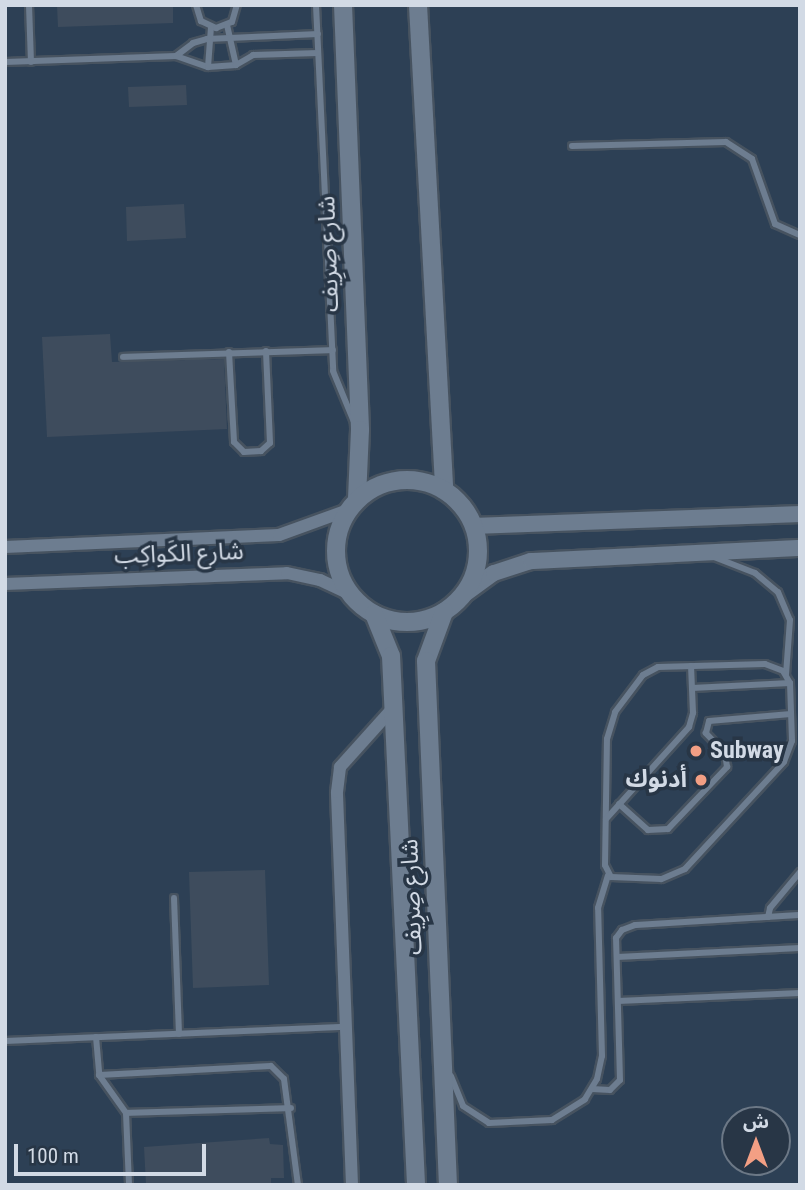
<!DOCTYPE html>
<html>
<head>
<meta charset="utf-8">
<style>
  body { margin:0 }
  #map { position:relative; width:805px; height:1190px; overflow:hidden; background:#283646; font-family:"Roboto Condensed","Noto Sans Arabic",sans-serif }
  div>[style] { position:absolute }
  .built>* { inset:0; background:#2d4055 }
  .building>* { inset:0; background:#3e4c5d }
  .roads { filter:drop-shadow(2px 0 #475360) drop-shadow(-2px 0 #475360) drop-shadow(0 2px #475360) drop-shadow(0 -2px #475360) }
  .service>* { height:6px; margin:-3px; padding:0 3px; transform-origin:3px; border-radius:3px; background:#6d7d90 }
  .minor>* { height:12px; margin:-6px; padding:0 6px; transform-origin:6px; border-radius:6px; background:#6d7d90 }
  .tertiary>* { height:16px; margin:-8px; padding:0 8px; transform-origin:8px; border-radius:8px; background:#6d7d90 }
  .secondary>* { height:18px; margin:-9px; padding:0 9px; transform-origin:9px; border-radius:9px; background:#6d7d90 }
  .secondary>.ring { margin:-9px; padding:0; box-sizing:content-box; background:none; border:18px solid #6d7d90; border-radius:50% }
  .dots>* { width:19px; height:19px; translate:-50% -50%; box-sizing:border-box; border:4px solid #283646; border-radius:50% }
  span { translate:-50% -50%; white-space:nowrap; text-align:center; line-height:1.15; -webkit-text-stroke:7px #283646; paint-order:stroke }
  .street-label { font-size:24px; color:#d2dae5 }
  .poi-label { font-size:24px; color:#d2dae5; font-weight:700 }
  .left { translate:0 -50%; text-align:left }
  .right { translate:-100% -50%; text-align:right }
  .frame { position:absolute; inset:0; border:7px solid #d2dae5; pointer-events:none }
  .north { position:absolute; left:721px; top:1106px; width:70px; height:70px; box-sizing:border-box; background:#283646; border:2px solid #6c7886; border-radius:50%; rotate:0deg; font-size:19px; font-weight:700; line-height:28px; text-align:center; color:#d2dae5 }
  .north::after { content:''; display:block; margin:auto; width:24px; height:32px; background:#f39f84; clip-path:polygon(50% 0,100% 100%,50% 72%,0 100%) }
  .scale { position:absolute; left:14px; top:1144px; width:192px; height:32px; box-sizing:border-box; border:4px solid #d2dae5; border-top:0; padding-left:9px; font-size:21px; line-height:24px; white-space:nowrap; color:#d2dae5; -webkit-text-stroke:5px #283646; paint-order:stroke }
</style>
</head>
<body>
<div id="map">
  <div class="built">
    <div style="clip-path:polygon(evenodd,5px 5px,800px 5px,800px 1185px,5px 1185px,5px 5px,735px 1120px,777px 1120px,777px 1162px,735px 1162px,735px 1120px)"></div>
  </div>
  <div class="building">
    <div style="clip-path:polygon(57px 5px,173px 5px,173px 23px,58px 27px)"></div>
    <div style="clip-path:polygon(186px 85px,187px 105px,129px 107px,128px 87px)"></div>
    <div style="clip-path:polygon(184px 204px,186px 238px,127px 241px,126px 207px)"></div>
    <div style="clip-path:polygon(110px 334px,112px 362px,224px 359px,227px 429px,47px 437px,42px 337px)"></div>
    <div style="clip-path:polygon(265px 870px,269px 985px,193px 988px,189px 872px)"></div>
    <div style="clip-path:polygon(269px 1138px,270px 1144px,283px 1145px,284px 1178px,271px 1178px,271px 1184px,146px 1185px,144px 1147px)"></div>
  </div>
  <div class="roads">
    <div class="service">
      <div style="left:29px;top:5px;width:57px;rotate:88deg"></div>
      <div style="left:196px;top:5px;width:17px;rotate:73deg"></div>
      <div style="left:201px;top:21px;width:17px;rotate:25deg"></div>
      <div style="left:216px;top:28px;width:17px;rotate:-21deg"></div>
      <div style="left:232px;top:22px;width:18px;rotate:-74deg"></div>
      <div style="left:316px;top:5px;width:366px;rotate:87.3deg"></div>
      <div style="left:333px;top:371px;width:55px;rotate:67.6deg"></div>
      <div style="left:227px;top:25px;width:41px;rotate:77.3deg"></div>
      <div style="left:176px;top:56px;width:21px;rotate:-37deg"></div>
      <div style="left:193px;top:43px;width:15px;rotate:-16deg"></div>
      <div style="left:207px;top:39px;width:111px;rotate:-2.6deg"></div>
      <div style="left:5px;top:62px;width:171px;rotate:-2deg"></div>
      <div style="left:176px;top:56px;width:34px;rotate:19deg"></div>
      <div style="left:208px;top:67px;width:28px;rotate:-4deg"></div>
      <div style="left:236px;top:65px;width:20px;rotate:-30deg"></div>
      <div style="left:253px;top:55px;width:65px;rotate:-1.8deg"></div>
      <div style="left:208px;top:67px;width:40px;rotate:-85.7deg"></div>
      <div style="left:572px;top:146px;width:154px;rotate:-1.5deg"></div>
      <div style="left:726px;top:142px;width:31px;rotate:33deg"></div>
      <div style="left:752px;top:159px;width:69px;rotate:70.5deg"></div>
      <div style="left:775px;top:224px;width:27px;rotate:24deg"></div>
      <div style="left:229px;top:352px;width:90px;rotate:86.8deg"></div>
      <div style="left:234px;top:442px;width:14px;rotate:45deg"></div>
      <div style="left:244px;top:452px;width:17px;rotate:-3deg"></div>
      <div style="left:261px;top:451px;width:12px;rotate:-42deg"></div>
      <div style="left:270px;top:443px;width:92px;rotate:-92.5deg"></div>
      <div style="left:123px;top:357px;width:210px;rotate:-1.9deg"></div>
      <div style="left:714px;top:557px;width:44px;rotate:21.3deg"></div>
      <div style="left:755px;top:573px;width:30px;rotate:40deg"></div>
      <div style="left:778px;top:592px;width:30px;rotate:67deg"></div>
      <div style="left:790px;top:620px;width:54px;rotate:94.2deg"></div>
      <div style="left:765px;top:664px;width:19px;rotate:21deg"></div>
      <div style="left:783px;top:671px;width:14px;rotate:60deg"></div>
      <div style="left:790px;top:683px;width:58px;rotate:88deg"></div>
      <div style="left:792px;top:741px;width:22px;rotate:111deg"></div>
      <div style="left:784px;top:762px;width:146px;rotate:132.8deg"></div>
      <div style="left:685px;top:869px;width:26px;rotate:157deg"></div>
      <div style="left:661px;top:879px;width:50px;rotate:-177.7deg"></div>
      <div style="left:611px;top:877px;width:13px;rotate:-117deg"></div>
      <div style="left:605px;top:865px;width:126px;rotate:-89.1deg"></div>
      <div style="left:607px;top:739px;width:28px;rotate:-73deg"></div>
      <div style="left:615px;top:712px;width:46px;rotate:-52.9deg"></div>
      <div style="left:643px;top:675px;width:17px;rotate:-28deg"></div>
      <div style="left:658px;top:667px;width:107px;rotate:-1.6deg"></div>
      <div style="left:692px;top:688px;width:98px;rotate:-2.9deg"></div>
      <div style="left:619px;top:804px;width:39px;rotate:42deg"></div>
      <div style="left:648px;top:830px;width:20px;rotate:-3deg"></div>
      <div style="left:668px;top:829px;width:86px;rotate:-46.4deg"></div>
      <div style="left:727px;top:767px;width:14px;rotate:-98deg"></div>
      <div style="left:725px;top:753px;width:28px;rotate:-134deg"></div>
      <div style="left:706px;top:733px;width:12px;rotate:-76deg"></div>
      <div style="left:709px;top:721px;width:82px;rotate:-4.9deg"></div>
      <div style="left:606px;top:819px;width:124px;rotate:-47.9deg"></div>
      <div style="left:689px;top:727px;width:15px;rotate:-74deg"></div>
      <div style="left:693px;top:713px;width:47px;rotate:-92.4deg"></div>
      <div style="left:174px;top:898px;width:136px;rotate:87.9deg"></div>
      <div style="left:768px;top:917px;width:9px;rotate:-77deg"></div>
      <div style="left:770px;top:908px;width:47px;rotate:-50.2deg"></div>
      <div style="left:617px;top:957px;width:183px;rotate:-2.8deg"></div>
      <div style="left:618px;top:1001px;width:182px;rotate:-2.5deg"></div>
      <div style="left:96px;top:1037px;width:38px;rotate:85deg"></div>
      <div style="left:99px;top:1075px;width:47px;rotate:54.6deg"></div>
      <div style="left:126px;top:1113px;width:72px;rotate:87.6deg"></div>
      <div style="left:5px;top:1041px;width:341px;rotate:-2.4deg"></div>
      <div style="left:99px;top:1075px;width:172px;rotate:-3deg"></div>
      <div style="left:271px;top:1066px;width:18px;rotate:45deg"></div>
      <div style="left:284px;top:1079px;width:107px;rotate:82.5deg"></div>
      <div style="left:451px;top:1076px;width:32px;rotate:68deg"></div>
      <div style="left:463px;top:1106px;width:31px;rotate:33deg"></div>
      <div style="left:489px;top:1123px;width:63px;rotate:-2.7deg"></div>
      <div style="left:552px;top:1120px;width:39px;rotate:-32deg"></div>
      <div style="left:585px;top:1099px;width:23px;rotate:-59deg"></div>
      <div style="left:597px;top:1079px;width:24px;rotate:-78deg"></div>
      <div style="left:602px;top:1056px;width:148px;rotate:-91.5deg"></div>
      <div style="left:598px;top:908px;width:34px;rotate:-73deg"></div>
      <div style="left:592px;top:1089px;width:18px;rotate:3deg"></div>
      <div style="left:610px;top:1090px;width:14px;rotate:-45deg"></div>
      <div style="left:620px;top:1080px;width:142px;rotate:-91.6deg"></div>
      <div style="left:616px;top:938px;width:10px;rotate:-53deg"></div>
      <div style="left:622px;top:930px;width:14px;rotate:-21deg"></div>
      <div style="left:635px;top:925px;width:165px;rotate:-3.5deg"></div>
      <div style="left:126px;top:1113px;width:165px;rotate:-1.7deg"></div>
    </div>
    <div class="minor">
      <div style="left:5px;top:547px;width:274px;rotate:-2.5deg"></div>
      <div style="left:279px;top:535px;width:73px;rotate:-19.9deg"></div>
      <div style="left:5px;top:584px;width:282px;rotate:-2.2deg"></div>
      <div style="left:287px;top:573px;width:34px;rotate:12deg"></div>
      <div style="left:320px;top:580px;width:33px;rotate:25deg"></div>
      <div style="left:352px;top:1185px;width:393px;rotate:-92.2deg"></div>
      <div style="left:337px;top:792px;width:25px;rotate:-83deg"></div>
      <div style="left:340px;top:767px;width:81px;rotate:-48deg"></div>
    </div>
    <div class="tertiary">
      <div style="left:474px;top:526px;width:326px;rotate:-2.1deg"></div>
      <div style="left:462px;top:596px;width:39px;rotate:-36deg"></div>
      <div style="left:494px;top:573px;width:39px;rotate:-18deg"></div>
      <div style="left:531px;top:561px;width:269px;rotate:-2.8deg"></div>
    </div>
    <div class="secondary">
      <div style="left:343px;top:5px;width:425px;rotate:87.7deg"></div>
      <div style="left:360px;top:430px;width:70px;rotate:92.5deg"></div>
      <div style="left:418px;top:5px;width:486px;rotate:86.9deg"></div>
      <div class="ring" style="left:336px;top:480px;width:124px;height:124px"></div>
      <div style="left:444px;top:612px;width:52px;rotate:110.2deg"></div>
      <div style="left:426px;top:661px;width:524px;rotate:87.6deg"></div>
      <div style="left:374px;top:614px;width:45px;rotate:68deg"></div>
      <div style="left:391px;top:656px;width:530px;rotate:87.29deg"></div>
    </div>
  </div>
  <div class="dots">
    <div style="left:696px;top:751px;background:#f39f84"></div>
    <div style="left:701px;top:780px;background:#f39f84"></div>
  </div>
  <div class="street-label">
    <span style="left:329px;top:254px;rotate:-92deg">شارع صِرِيف</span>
    <span style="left:179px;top:554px;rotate:-2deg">شارع الكَواكِب</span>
    <span style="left:412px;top:897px;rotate:-92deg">شارع صِرِيف</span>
  </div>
  <div class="poi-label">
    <span class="left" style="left:710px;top:751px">Subway</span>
    <span class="right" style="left:687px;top:780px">أدنوك</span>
  </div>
  <div class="frame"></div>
  <div class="north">ش</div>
  <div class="scale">100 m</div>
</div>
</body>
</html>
